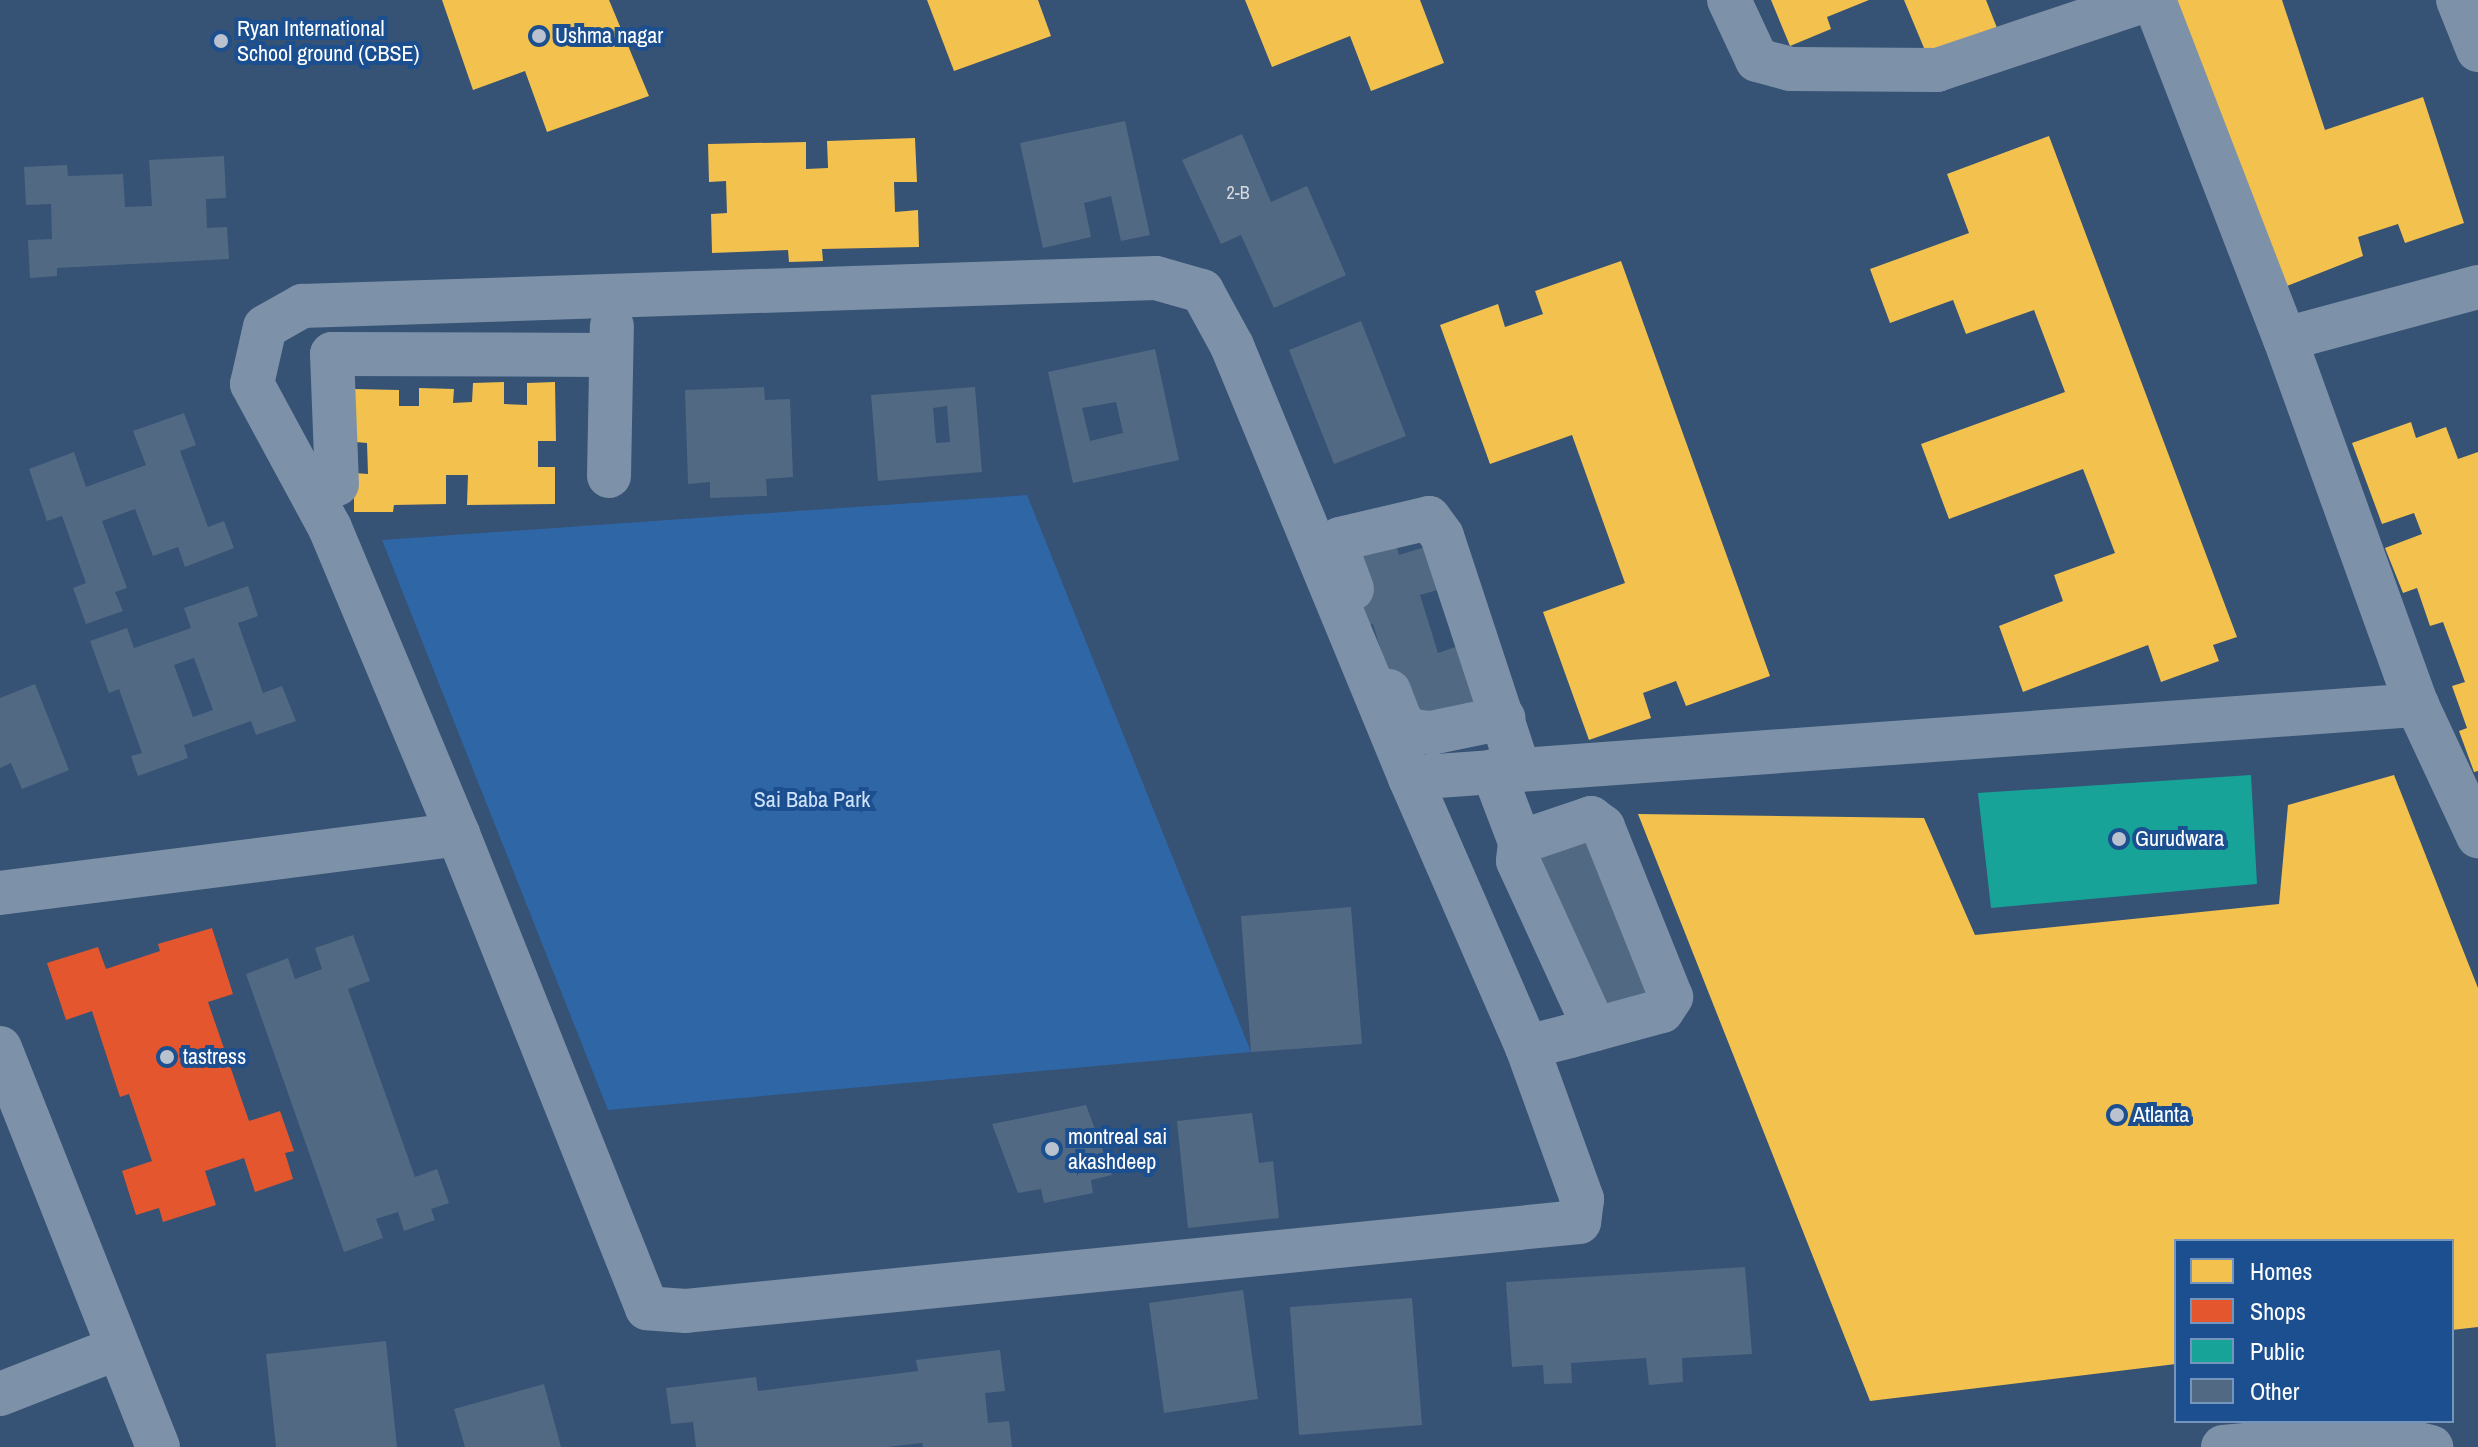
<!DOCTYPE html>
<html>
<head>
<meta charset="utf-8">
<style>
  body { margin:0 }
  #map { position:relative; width:2478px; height:1447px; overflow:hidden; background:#365274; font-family:"Archivo Narrow",sans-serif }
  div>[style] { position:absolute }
  .green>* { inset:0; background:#2f66a5 }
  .homes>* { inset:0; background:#f2c14e }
  .shops>* { inset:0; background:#e4572e }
  .public>* { inset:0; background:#17a398 }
  .building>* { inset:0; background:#526984 }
  .street>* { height:44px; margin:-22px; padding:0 22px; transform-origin:22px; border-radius:22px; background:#7d92a8 }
  .dots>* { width:22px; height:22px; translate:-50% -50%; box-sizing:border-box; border:4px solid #1b4f8f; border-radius:50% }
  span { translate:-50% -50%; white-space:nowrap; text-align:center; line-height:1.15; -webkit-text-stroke:8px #1b4f8f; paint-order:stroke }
  .number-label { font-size:18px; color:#d4dae0 }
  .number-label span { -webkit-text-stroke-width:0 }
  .poi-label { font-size:22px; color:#fff }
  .left { translate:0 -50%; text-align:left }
  .park-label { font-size:22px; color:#cfe3fa }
  .legend { position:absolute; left:2174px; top:1239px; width:280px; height:184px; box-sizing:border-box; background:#1b4f8f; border:2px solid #7695bc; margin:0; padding:10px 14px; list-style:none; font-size:24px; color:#fff }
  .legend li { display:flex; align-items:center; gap:16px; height:40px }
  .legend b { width:40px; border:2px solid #7695bc }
</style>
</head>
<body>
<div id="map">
  <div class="green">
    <div style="clip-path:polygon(1027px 495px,1251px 1052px,608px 1110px,382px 540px)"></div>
  </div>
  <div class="homes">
    <div style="clip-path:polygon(442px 0,609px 0,649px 96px,547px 132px,525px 71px,473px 90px)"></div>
    <div style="clip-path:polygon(927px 0,1038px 0,1051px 36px,954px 71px)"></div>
    <div style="clip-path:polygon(1245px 0,1420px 0,1444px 63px,1371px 91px,1350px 36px,1272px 67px)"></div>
    <div style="clip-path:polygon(1771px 0,1869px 0,1827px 17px,1831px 29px,1790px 46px)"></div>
    <div style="clip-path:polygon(1904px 0,1986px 0,1999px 33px,1929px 60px)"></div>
    <div style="clip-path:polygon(2174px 0,2282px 0,2325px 130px,2423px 97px,2464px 223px,2405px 243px,2398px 224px,2358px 237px,2363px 256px,2287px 286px)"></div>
    <div style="clip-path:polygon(2049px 136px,2237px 637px,2213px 645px,2219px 661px,2161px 682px,2148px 645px,2023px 692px,1999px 626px,2063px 601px,2054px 575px,2115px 553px,2083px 469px,1949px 519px,1921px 444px,2065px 392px,2034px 310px,1966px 334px,1953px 300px,1890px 323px,1870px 269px,1969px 233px,1947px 174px)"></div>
    <div style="clip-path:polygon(915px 138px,917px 182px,894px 182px,895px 212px,918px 210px,919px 247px,822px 249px,823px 261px,789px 262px,788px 250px,712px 253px,711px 214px,727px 213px,726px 181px,709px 182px,708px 144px,806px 142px,806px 169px,828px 168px,827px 141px)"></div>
    <div style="clip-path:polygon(1621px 261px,1770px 676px,1686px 706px,1676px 681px,1643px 693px,1651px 718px,1589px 740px,1543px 612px,1625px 583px,1572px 435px,1490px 464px,1440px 325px,1498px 304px,1505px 327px,1543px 314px,1535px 291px)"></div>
    <div style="clip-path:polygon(504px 382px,504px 404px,527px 405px,527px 383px,555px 382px,556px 441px,538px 441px,538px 467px,555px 467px,555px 504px,467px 505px,468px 475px,446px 475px,446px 504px,394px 505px,393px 512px,354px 512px,354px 473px,368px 474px,367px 443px,355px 442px,355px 389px,399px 390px,399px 406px,419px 406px,419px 388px,454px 389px,453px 403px,472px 402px,473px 383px)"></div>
    <div style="clip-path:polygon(2411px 422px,2416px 438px,2446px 427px,2458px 459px,2478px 452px,2478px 771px,2474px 772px,2459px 731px,2467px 728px,2452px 686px,2465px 682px,2443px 622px,2430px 626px,2417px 588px,2403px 593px,2385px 548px,2422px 534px,2414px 513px,2382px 524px,2352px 443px)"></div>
    <div style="clip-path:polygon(2394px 775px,2478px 988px,2478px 1327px,2452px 1330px,2452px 1241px,2176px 1241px,2176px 1364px,1870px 1401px,1638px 814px,1924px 818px,1975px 935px,2279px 904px,2288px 805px)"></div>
  </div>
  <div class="shops">
    <div style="clip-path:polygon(212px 928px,233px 994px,208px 1002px,249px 1121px,280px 1111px,294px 1151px,285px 1153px,293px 1179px,255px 1192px,244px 1158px,205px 1171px,216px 1205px,163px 1222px,159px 1208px,136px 1215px,122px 1171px,152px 1161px,129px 1094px,120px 1097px,92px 1011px,66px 1020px,47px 963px,98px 947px,106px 969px,160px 951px,158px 944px)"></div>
  </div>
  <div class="public">
    <div style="clip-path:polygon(2251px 775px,2257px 884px,1991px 908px,1978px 793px)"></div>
  </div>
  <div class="building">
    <div style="clip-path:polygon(1125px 121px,1150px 235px,1121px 241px,1111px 196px,1084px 203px,1091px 237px,1043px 248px,1020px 143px)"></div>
    <div style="clip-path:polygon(1242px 134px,1271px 202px,1307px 186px,1346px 275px,1274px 308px,1241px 235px,1221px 244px,1182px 160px)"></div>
    <div style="clip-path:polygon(224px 156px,226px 198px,206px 199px,207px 228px,227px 227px,229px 259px,57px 268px,57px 276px,30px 278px,28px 240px,52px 239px,51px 204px,26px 205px,24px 167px,67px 165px,68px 176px,123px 174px,125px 207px,152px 206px,149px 160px)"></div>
    <div style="clip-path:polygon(1361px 321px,1406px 436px,1334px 464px,1289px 350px)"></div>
    <div style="clip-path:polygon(evenodd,1155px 349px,1179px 460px,1073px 483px,1048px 372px,1155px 349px,1116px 402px,1123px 433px,1090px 441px,1082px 408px,1116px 402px)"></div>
    <div style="clip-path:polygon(764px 387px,765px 400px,790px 399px,793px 477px,766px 479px,767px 496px,710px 498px,710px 482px,688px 484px,685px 390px)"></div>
    <div style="clip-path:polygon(evenodd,975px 387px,982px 472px,878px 481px,871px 395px,975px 387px,947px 406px,950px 442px,936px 443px,933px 408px,947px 406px)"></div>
    <div style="clip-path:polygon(184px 413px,196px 445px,180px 451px,208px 527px,224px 521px,234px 548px,185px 567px,178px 547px,153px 556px,135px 509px,102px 521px,127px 588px,115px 592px,123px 611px,86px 624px,73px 588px,86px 583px,62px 516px,47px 521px,29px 469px,74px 452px,86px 487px,146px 465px,133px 431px)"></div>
    <div style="clip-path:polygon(1394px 537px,1399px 555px,1425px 547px,1437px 590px,1420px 595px,1438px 653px,1467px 643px,1488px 709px,1407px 719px,1388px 674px,1373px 624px,1365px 626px,1343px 552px)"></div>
    <div style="clip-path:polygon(evenodd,248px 586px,258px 616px,238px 623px,263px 693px,282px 686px,296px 721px,256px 735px,251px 721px,184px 745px,188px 758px,138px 776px,131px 756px,142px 753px,119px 689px,109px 693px,90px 641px,127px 628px,134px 648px,191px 628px,184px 608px,248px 586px,194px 658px,213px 710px,193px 717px,174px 665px,194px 658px)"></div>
    <div style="clip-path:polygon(35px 684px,69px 770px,22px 789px,11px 763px,0 768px,0 698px)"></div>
    <div style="clip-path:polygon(1591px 830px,1656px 1001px,1611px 1022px,1526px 852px)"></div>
    <div style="clip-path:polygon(1351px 907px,1362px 1044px,1251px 1052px,1241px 916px)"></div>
    <div style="clip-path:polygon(353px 935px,370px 981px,348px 989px,415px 1177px,437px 1169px,449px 1203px,431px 1209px,435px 1220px,404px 1231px,398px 1212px,376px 1219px,383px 1238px,344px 1252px,246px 974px,288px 958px,295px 979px,322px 969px,315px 948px)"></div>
    <div style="clip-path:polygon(1086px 1105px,1112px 1175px,1091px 1180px,1093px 1193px,1044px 1203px,1041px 1189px,1018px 1193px,992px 1124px)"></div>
    <div style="clip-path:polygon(1252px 1113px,1259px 1163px,1273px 1161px,1279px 1218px,1188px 1228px,1177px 1121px)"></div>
    <div style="clip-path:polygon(1745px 1267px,1752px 1354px,1682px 1358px,1683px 1382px,1649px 1385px,1646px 1358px,1571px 1363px,1572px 1383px,1544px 1384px,1543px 1365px,1512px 1367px,1506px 1282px)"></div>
    <div style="clip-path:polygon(1243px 1290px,1258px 1399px,1164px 1413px,1149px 1303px)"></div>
    <div style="clip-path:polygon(1412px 1298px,1422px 1425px,1299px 1435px,1290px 1307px)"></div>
    <div style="clip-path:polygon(386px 1341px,397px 1447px,276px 1447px,266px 1354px)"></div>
    <div style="clip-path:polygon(1000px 1350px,1005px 1391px,985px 1393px,988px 1423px,1009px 1421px,1012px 1447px,923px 1447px,922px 1443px,887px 1447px,696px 1447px,693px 1422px,671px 1424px,666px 1388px,756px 1377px,758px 1391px,918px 1371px,916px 1360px)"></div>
    <div style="clip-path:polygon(544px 1384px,561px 1447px,465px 1447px,454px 1409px)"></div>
  </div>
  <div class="street">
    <div style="left:1729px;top:0;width:66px;rotate:65deg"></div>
    <div style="left:1757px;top:60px;width:34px;rotate:15deg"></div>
    <div style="left:1790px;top:69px;width:147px;rotate:0.4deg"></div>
    <div style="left:1937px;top:70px;width:220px;rotate:-18.5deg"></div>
    <div style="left:2154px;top:0;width:363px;rotate:68.9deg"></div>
    <div style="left:2285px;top:339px;width:389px;rotate:70.2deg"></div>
    <div style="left:2417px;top:705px;width:145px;rotate:65deg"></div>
    <div style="left:2458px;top:0;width:54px;rotate:68.2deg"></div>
    <div style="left:2285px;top:339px;width:200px;rotate:-15.1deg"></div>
    <div style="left:609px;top:476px;width:150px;rotate:-88.9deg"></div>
    <div style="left:337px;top:484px;width:130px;rotate:-92.2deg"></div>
    <div style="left:332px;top:354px;width:278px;rotate:0.2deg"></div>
    <div style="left:1352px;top:589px;width:46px;rotate:-110.4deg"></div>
    <div style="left:1336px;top:546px;width:8px;rotate:-60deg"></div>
    <div style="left:1340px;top:539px;width:91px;rotate:-13.3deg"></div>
    <div style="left:1429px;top:518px;width:22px;rotate:54deg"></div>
    <div style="left:1442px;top:536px;width:246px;rotate:71.8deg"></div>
    <div style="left:1389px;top:691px;width:31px;rotate:69deg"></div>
    <div style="left:1400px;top:720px;width:16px;rotate:45deg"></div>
    <div style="left:1411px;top:731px;width:20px;rotate:6deg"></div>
    <div style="left:1431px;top:733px;width:74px;rotate:-11.8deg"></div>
    <div style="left:1493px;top:771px;width:76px;rotate:69.2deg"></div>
    <div style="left:1410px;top:778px;width:1010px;rotate:-4.15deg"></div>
    <div style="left:0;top:893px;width:462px;rotate:-7.3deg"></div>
    <div style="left:458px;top:834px;width:332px;rotate:-112.7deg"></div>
    <div style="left:330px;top:528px;width:164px;rotate:-118.4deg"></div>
    <div style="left:252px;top:384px;width:58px;rotate:-77.2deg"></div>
    <div style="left:265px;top:327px;width:43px;rotate:-29.6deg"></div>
    <div style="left:302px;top:306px;width:854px;rotate:-1.88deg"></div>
    <div style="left:1156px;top:278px;width:48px;rotate:15.8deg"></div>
    <div style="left:1202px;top:291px;width:63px;rotate:61.4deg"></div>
    <div style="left:1232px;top:346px;width:467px;rotate:67.6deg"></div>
    <div style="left:1410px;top:778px;width:293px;rotate:66.5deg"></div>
    <div style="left:1527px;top:1047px;width:162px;rotate:70.1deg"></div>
    <div style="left:1582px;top:1199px;width:23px;rotate:97deg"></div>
    <div style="left:1579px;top:1222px;width:897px;rotate:174.31deg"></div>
    <div style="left:686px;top:1311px;width:39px;rotate:-176deg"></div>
    <div style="left:647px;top:1308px;width:510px;rotate:-111.74deg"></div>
    <div style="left:1527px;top:1047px;width:44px;rotate:-14.3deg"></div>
    <div style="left:1570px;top:1036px;width:95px;rotate:-15.2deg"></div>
    <div style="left:1662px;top:1011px;width:17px;rotate:-57deg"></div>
    <div style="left:1671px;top:997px;width:183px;rotate:-111.8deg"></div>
    <div style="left:1603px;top:827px;width:15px;rotate:-143deg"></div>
    <div style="left:1591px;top:818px;width:75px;rotate:161.3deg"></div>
    <div style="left:1520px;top:842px;width:19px;rotate:96deg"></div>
    <div style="left:1518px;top:861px;width:185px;rotate:65.4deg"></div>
    <div style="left:0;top:1048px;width:429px;rotate:68.4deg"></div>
    <div style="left:0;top:1394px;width:127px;rotate:-21.3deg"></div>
    <div style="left:2223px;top:1447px;width:151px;rotate:-5.3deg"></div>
    <div style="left:2373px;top:1433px;width:60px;rotate:13.6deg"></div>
  </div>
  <div class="dots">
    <div style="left:539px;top:36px;background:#b9c2ce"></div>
    <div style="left:221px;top:41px;background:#b9c2ce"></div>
    <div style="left:2119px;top:839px;background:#b9c2ce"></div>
    <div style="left:167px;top:1057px;background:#b9c2ce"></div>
    <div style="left:2117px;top:1115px;background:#b9c2ce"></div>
    <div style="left:1052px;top:1149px;background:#b9c2ce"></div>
  </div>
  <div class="number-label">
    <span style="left:1238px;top:193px">2-B</span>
  </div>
  <div class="poi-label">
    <span class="left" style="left:237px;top:41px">Ryan International<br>School ground (CBSE)</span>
    <span class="left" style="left:555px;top:36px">Ushma nagar</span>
    <span class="left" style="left:2135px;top:839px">Gurudwara</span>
    <span class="left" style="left:183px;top:1057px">tastress</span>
    <span class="left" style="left:2133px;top:1115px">Atlanta</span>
    <span class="left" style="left:1068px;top:1149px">montreal sai<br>akashdeep</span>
  </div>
  <div class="park-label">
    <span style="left:812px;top:800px">Sai Baba Park</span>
  </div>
  <ul class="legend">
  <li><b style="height:22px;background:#f2c14e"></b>Homes</li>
  <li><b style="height:22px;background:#e4572e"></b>Shops</li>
  <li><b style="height:22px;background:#17a398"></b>Public</li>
  <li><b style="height:22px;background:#526984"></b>Other</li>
  </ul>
</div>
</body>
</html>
